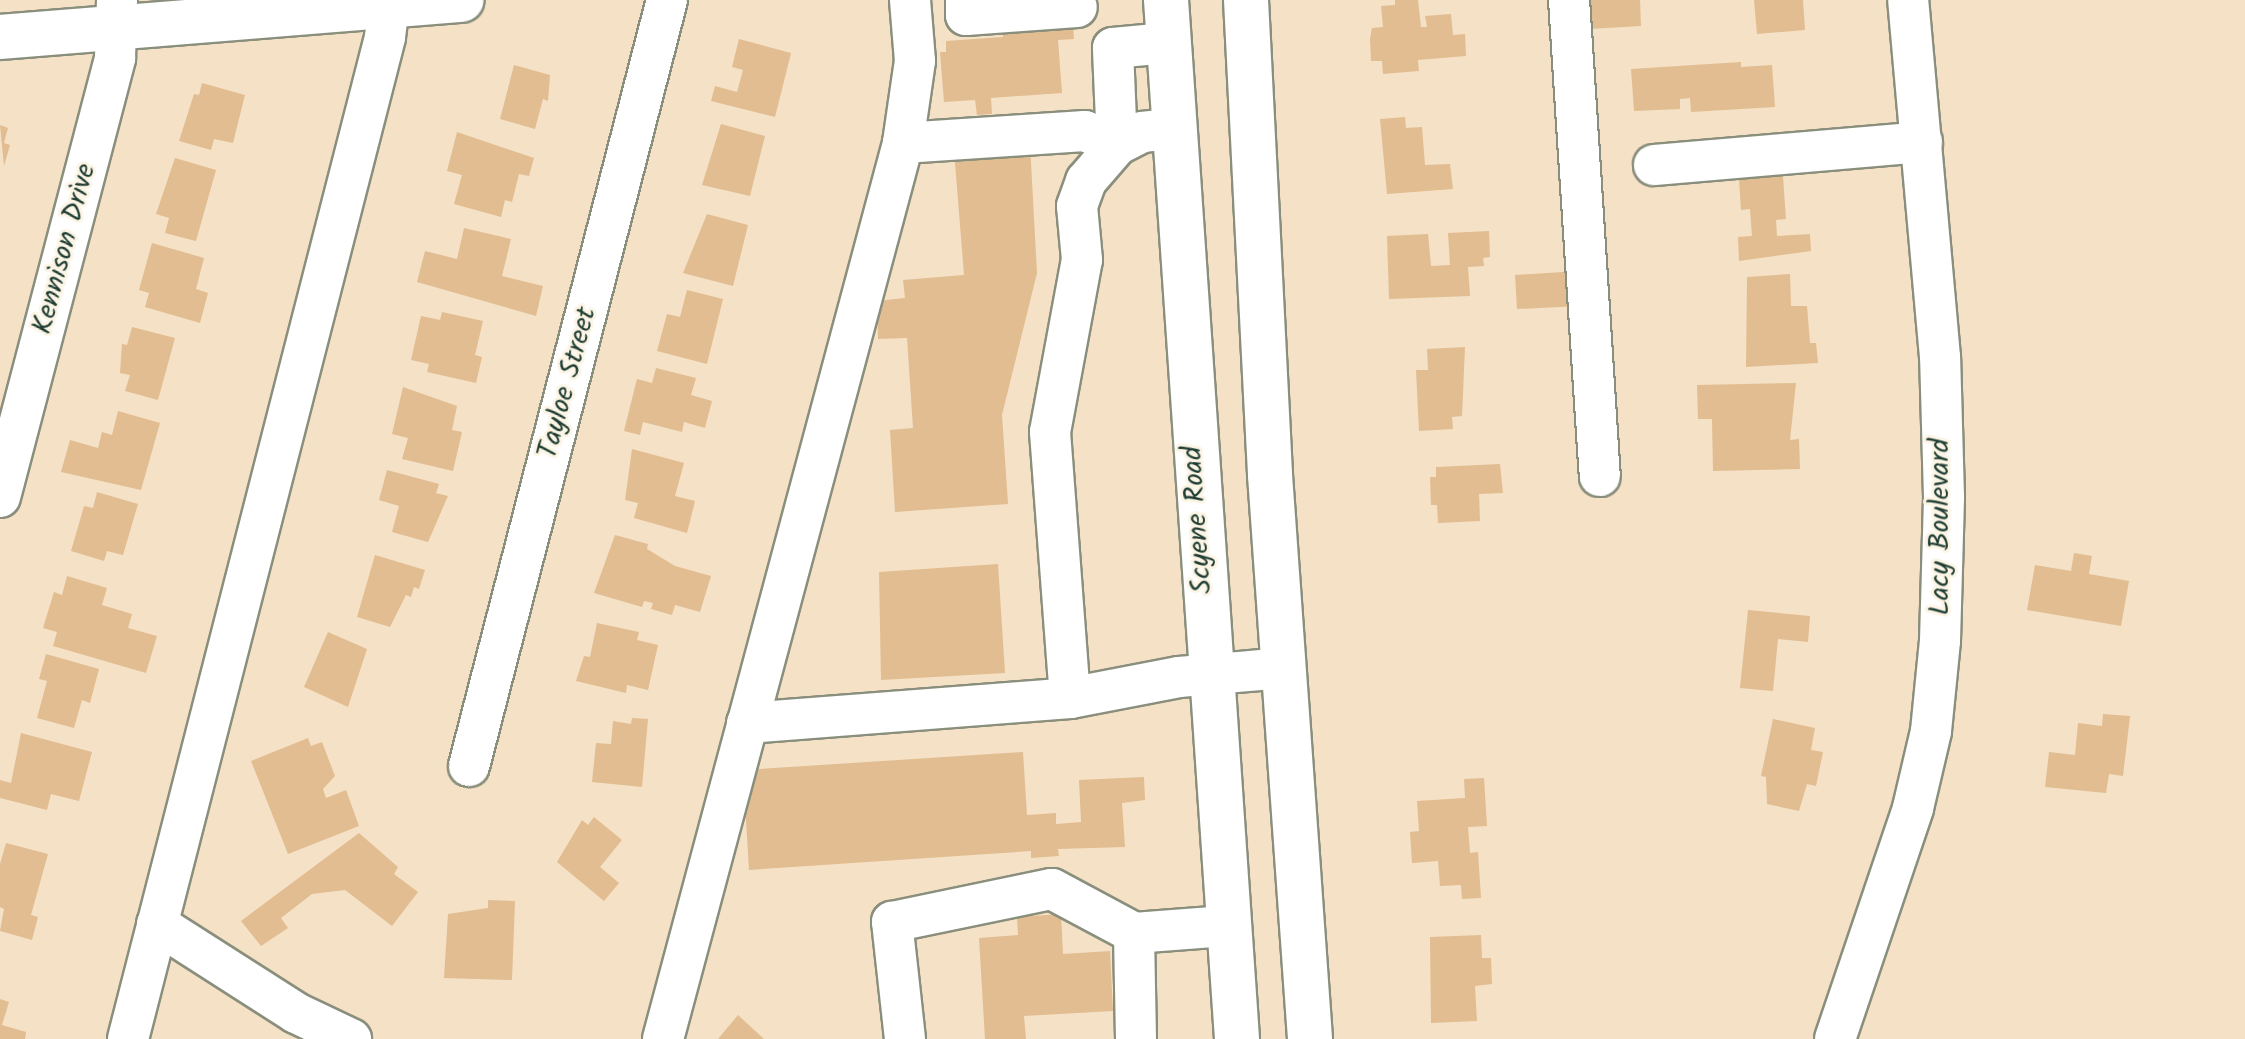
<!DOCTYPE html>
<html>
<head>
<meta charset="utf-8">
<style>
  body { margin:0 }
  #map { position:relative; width:2245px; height:1039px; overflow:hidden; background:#f5e1c6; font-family:Kalam,sans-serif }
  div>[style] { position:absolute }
  .building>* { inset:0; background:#e1bd91 }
  .roads { filter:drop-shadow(2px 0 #8a8f7d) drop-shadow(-2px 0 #8a8f7d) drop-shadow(0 2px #8a8f7d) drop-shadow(0 -2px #8a8f7d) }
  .minor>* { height:40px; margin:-20px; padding:0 20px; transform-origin:20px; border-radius:20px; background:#fff }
  .major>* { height:44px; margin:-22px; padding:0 22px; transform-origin:22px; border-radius:22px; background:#fff }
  span { translate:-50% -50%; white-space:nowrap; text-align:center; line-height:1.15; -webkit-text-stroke:6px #fcf5e5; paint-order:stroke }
  .street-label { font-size:28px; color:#1f3d34 }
</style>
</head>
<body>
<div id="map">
  <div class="building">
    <div style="clip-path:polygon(1395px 0,1418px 0,1421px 27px,1427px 27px,1425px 16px,1451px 14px,1453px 35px,1465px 34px,1466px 56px,1418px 60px,1419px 71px,1383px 74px,1382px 61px,1371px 61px,1370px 39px,1372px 28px,1383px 27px,1381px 6px,1395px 5px)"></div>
    <div style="clip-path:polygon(1587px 0,1640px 0,1641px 26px,1589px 29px)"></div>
    <div style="clip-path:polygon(1754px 0,1803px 0,1805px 30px,1757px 34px)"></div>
    <div style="clip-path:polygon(1073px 24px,1074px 39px,1058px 40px,1062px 93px,991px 98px,992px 114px,977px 115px,975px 100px,944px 102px,940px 52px,946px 52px,946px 41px,1003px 37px,1002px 25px)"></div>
    <div style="clip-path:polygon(739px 39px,791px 53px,775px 117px,711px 101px,715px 86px,737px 92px,743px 70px,732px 67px)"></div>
    <div style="clip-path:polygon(1741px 62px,1741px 67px,1772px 65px,1775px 107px,1691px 112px,1690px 98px,1680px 99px,1680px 109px,1634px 111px,1631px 69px)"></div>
    <div style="clip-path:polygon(514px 65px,550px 75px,548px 101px,543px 99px,535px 129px,500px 119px)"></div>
    <div style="clip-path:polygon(202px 83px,245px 95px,233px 143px,214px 139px,211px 150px,179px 141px,194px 94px,199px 95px)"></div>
    <div style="clip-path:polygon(1405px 117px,1406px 128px,1422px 127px,1425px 165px,1450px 164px,1453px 189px,1387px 194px,1380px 119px)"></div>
    <div style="clip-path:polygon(721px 124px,765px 136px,750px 196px,702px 185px)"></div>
    <div style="clip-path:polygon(0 125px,8px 128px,4px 143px,10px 145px,4px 166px)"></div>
    <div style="clip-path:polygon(457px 132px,534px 158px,529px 176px,519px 174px,512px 202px,505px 200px,501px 217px,454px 204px,462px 175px,447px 171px)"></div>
    <div style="clip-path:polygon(1030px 144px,1037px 273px,1002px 415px,1008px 504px,895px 512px,890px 430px,913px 428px,907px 338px,878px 339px,877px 301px,905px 298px,903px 280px,964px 275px,954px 150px)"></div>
    <div style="clip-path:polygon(175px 158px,216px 170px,196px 241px,165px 233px,169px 218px,156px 214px)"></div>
    <div style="clip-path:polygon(1782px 163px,1786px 219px,1776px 220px,1777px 236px,1810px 234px,1811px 251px,1739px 261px,1738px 237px,1752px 236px,1750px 209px,1741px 210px,1738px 165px)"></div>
    <div style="clip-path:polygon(707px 214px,748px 225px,733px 286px,683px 273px)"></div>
    <div style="clip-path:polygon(464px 228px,511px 239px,502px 276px,543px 286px,536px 316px,417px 282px,425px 251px,457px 259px)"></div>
    <div style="clip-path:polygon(1489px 231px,1490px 257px,1483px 258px,1484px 266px,1468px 267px,1470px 296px,1389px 299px,1387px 236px,1428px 234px,1431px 266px,1450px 265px,1448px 233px)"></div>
    <div style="clip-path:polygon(152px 243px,204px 258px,196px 289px,208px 293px,200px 323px,145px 307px,149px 293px,139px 290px)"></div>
    <div style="clip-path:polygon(1578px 271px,1580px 306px,1517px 309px,1515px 275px)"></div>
    <div style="clip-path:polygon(1790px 274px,1791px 306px,1807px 306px,1810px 343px,1816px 343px,1818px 363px,1746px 367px,1747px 277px)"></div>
    <div style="clip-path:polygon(687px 290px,723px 299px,707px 364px,657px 351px,667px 314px,680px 317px)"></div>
    <div style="clip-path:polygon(442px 312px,483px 321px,475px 355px,482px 357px,476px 383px,427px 372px,429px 364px,411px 360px,421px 316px,440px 320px)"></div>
    <div style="clip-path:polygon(132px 327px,175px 338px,158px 400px,125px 391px,130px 375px,120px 373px,122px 344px,127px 345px)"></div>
    <div style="clip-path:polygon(1465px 347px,1462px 416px,1452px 417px,1453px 429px,1419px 431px,1416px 370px,1428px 370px,1427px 349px)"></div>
    <div style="clip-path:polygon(656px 368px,696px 378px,691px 395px,712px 401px,705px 428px,684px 422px,682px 432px,643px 422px,640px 435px,624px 431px,637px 379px,652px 383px)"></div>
    <div style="clip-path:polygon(1796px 383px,1790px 440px,1799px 439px,1800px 469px,1713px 471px,1712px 419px,1698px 419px,1697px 385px)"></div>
    <div style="clip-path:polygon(403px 387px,457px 406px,452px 430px,462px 432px,453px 471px,402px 459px,408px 438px,392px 434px)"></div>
    <div style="clip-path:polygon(118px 411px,160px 423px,141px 490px,61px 472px,70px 440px,98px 448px,102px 432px,112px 435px)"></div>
    <div style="clip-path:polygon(632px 449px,684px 463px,675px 496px,695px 501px,687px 533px,634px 518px,638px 503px,625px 500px)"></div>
    <div style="clip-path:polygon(1500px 464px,1503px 493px,1479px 494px,1480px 521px,1438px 523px,1437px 505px,1431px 505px,1430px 477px,1436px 477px,1436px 467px)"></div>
    <div style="clip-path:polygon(387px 470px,439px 484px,436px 493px,448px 496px,428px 542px,392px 532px,399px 506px,379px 500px)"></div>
    <div style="clip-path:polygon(97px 492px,138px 504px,123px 555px,107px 551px,104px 561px,71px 551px,84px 506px,93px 508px)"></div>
    <div style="clip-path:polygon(615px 535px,648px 544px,647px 549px,675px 566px,711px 576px,700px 612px,675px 605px,672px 615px,651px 609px,653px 603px,644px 601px,642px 607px,594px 593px)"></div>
    <div style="clip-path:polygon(2074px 553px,2092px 556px,2089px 574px,2129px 581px,2121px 626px,2027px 610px,2035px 565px,2071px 571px)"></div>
    <div style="clip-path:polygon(375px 555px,425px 570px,419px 589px,414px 587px,411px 597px,406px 595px,390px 627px,357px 617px)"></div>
    <div style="clip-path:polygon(998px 564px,1005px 673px,881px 680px,879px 572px)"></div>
    <div style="clip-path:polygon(67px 576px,107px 588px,102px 605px,132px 614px,128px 628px,157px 636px,146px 673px,53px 646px,57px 632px,43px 628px,54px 592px,62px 595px)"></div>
    <div style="clip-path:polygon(1748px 610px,1810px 616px,1808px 642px,1778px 639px,1773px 691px,1740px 688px)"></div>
    <div style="clip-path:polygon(597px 623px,639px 632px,637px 640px,658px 645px,648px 690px,627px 685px,626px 693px,576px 681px,584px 656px,590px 657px)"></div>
    <div style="clip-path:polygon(328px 632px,367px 649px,348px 707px,304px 687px)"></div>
    <div style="clip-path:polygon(46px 654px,99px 669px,90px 703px,82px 700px,74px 728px,37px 718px,47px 681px,39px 679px)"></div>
    <div style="clip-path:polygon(2103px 714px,2130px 716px,2123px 776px,2109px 774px,2106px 793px,2045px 787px,2049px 752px,2075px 755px,2078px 723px,2102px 726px)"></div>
    <div style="clip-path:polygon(632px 718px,648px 719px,642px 787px,592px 782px,596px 743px,611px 744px,613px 721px,631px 724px)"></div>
    <div style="clip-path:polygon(1773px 719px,1815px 728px,1811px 750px,1823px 752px,1816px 786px,1807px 784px,1799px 811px,1767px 804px,1766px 777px,1761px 776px)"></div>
    <div style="clip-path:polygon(21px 733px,92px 752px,79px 801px,51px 794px,47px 810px,0 798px,0 780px,11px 783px)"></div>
    <div style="clip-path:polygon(308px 738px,311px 746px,322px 742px,335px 776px,323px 789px,326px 798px,346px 790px,359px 826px,288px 854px,251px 761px)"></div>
    <div style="clip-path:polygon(1023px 752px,1027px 815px,1056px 813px,1056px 824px,1081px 822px,1079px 780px,1144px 777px,1145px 800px,1122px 803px,1125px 847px,1058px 849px,1059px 856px,1031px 858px,1031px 851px,749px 870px,743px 770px)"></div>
    <div style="clip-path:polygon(1484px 778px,1487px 826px,1468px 827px,1470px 853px,1478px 852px,1481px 898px,1462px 899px,1461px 885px,1440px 886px,1438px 861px,1412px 863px,1410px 832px,1419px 831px,1417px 801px,1465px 798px,1464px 779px)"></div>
    <div style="clip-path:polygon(594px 817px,622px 840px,600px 867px,619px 883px,604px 901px,557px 862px,582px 820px,588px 825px)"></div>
    <div style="clip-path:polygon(359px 833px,398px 867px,394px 874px,418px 892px,392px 926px,345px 890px,312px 894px,281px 918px,288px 928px,261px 946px,241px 921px)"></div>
    <div style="clip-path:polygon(6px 843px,48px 854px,31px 915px,38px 917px,32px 940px,0 931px,4px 909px,0 907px,0 864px)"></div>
    <div style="clip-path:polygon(488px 900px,515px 901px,512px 980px,444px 978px,448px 914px,488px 908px)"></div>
    <div style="clip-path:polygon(1061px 914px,1063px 954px,1110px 951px,1113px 1011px,1024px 1016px,1026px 1039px,985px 1039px,979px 938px,1018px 935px,1017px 917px)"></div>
    <div style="clip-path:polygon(1481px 935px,1482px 958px,1491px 958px,1492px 984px,1475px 986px,1477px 1021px,1431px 1023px,1430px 937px)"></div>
    <div style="clip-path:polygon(0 999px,9px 1002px,2px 1025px,26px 1032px,25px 1039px,0 1039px)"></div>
    <div style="clip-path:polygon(738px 1015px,764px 1039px,718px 1039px)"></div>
  </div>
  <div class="roads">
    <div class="minor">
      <div style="left:966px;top:0;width:15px;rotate:90deg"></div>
      <div style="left:966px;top:15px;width:111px;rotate:-4.1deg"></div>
      <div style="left:1569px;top:0;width:477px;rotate:86.3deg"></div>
      <div style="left:903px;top:143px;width:182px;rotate:-3.8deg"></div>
      <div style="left:1085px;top:131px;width:35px;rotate:24deg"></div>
      <div style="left:1117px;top:145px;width:97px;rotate:-92.4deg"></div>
      <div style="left:1113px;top:48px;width:54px;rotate:-5.3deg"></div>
      <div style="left:1654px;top:165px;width:269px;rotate:-4.9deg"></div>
      <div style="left:0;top:497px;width:454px;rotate:-75.3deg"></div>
      <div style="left:115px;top:58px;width:58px;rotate:-88deg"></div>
      <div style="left:1070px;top:698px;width:267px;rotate:-94.3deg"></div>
      <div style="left:1050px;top:432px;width:175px;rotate:-79.5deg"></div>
      <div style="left:1082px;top:260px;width:54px;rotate:-95.3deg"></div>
      <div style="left:1077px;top:206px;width:27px;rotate:-70deg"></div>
      <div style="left:1086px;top:181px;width:48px;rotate:-49.3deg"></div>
      <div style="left:1117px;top:145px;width:28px;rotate:-27deg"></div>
      <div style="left:1142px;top:132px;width:31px;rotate:-6deg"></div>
      <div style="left:747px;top:723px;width:324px;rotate:-4.4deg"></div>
      <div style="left:1070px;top:698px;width:111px;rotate:-10.9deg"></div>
      <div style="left:1179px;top:677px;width:105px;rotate:-4.9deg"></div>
      <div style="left:469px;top:766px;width:791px;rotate:-75.51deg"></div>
      <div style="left:157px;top:924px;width:165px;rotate:32.6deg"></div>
      <div style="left:296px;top:1013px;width:61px;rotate:25.3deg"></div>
      <div style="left:128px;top:1039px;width:1034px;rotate:-75.61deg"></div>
      <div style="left:385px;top:37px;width:32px;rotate:-83deg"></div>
      <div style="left:663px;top:1039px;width:928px;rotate:-75deg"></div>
      <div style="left:903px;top:143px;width:83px;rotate:-81.7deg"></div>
      <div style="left:915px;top:61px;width:61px;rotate:-94.7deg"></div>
      <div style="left:905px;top:1039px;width:118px;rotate:-96.3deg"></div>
      <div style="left:892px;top:922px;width:163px;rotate:-11.7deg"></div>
      <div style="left:1052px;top:889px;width:93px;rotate:28.2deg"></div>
      <div style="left:1136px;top:1039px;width:106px;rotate:-91.1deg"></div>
      <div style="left:1134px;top:933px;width:92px;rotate:-4.4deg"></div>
      <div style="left:1835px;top:1039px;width:244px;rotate:-71.3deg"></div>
      <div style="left:1913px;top:808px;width:79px;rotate:-76.8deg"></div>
      <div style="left:1931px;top:731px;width:90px;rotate:-84.3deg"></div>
      <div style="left:1940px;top:641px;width:144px;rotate:-88.4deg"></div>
      <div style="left:1944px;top:497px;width:140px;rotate:-91.6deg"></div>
      <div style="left:1940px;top:357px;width:358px;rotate:-95.1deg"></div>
    </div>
    <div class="major">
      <div style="left:1166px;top:0;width:1041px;rotate:86.09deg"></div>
      <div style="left:1246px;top:0;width:476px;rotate:87.1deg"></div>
      <div style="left:1270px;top:475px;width:565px;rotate:85.94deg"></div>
      <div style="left:0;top:37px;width:463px;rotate:-4.6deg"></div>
    </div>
  </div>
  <div class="street-label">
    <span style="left:65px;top:249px;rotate:-75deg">Kennison Drive</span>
    <span style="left:568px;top:383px;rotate:-75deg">Tayloe Street</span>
    <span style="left:1198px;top:520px;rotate:-94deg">Scyene Road</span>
    <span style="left:1941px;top:527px;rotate:-90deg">Lacy Boulevard</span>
  </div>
</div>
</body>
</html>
